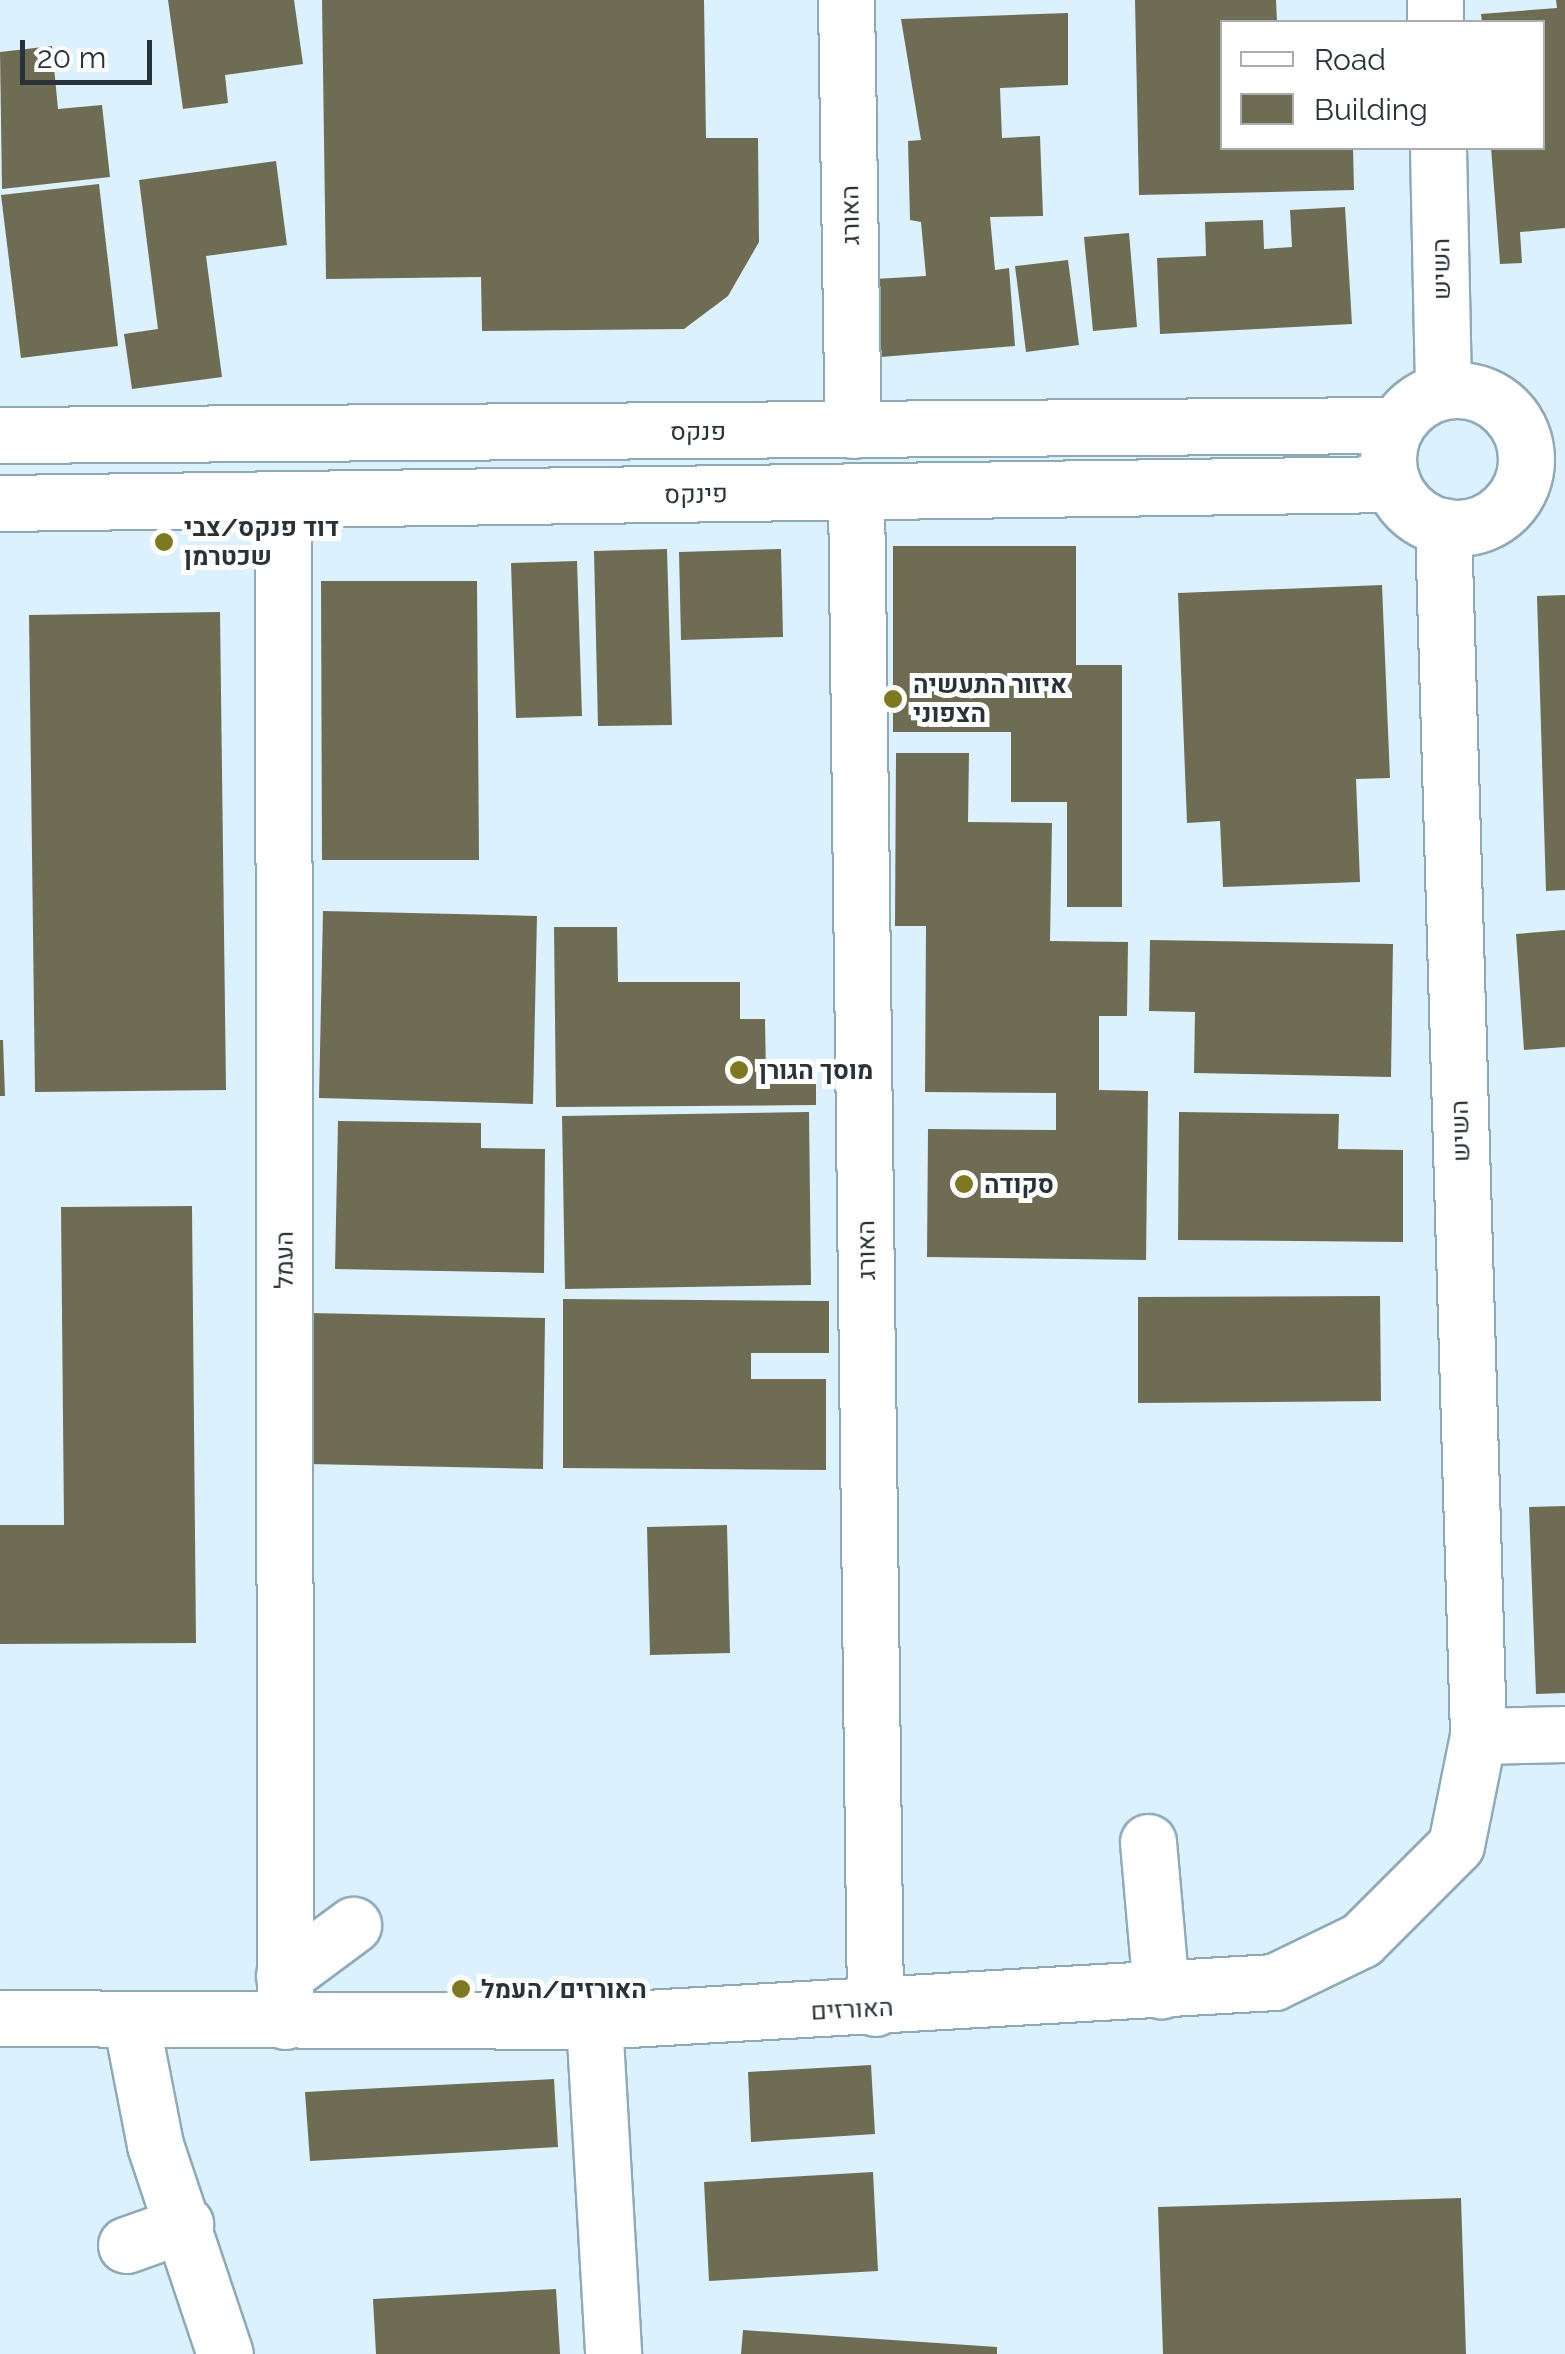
<!DOCTYPE html>
<html>
<head>
<meta charset="utf-8">
<style>
  body { margin:0 }
  #map { position:relative; width:1565px; height:2354px; overflow:hidden; background:#ecf8fe; font-family:Raleway,Heebo,sans-serif }
  div>[style] { position:absolute }
  .built>* { inset:0; background:#dbf1fd }
  .building>* { inset:0; background:#6e6d54 }
  .roads { filter:drop-shadow(2px 0 #8eaab8) drop-shadow(-2px 0 #8eaab8) drop-shadow(0 2px #8eaab8) drop-shadow(0 -2px #8eaab8) }
  .minor>* { height:55px; margin:-27.5px; padding:0 27.5px; transform-origin:27.5px; border-radius:27.5px; background:#fff }
  .minor>.ring { margin:-27.5px; padding:0; box-sizing:content-box; background:none; border:55px solid #fff; border-radius:50% }
  .dots>* { width:28px; height:28px; translate:-50% -50%; box-sizing:border-box; border:5px solid #fff; border-radius:50% }
  span { translate:-50% -50%; white-space:nowrap; text-align:center; line-height:1.15; -webkit-text-stroke:10px #fff; paint-order:stroke }
  .street-label { font-size:25px; color:#283339 }
  .poi-label { font-size:25px; color:#283339; font-weight:700 }
  .left { translate:0 -50%; text-align:left }
  .legend { position:absolute; left:1220px; top:20px; width:325px; height:130px; box-sizing:border-box; background:#fff; border:2px solid #a9adb0; margin:0; padding:12px 18px; list-style:none; font-size:30px; color:#283339 }
  .legend li { display:flex; align-items:center; gap:20px; height:50px }
  .legend b { width:50px; border:2px solid #a9adb0 }
  .scale { position:absolute; left:20px; top:40px; width:132px; height:45px; box-sizing:border-box; border:5px solid #283339; border-top:0; padding-left:12px; font-size:30px; line-height:35px; white-space:nowrap; color:#283339; -webkit-text-stroke:8px #fff; paint-order:stroke }
</style>
</head>
<body>
<div id="map">
  <div class="built">
    <div style="clip-path:polygon(evenodd,0 0,1565px 0,1565px 2354px,0 2354px,0 0,1222px 22px,1542px 22px,1542px 148px,1222px 148px,1222px 22px)"></div>
  </div>
  <div class="building">
    <div style="clip-path:polygon(168px 0,294px 0,303px 64px,225px 75px,228px 103px,183px 109px)"></div>
    <div style="clip-path:polygon(322px 0,704px 0,706px 138px,758px 138px,759px 242px,728px 296px,684px 329px,482px 331px,481px 277px,326px 279px)"></div>
    <div style="clip-path:polygon(1135px 0,1276px 0,1277px 22px,1222px 22px,1222px 148px,1353px 148px,1354px 190px,1139px 195px)"></div>
    <div style="clip-path:polygon(1556px 0,1565px 0,1565px 228px,1520px 232px,1522px 263px,1500px 264px,1491px 148px,1542px 148px,1542px 22px,1482px 22px,1481px 14px,1557px 8px)"></div>
    <div style="clip-path:polygon(1068px 13px,1068px 85px,1000px 88px,1002px 138px,1040px 136px,1043px 216px,990px 217px,995px 270px,1009px 268px,1015px 346px,881px 357px,875px 279px,926px 276px,921px 222px,910px 220px,908px 141px,921px 140px,901px 19px)"></div>
    <div style="clip-path:polygon(52px 46px,58px 109px,102px 105px,110px 177px,2px 189px,0 52px)"></div>
    <div style="clip-path:polygon(276px 161px,287px 245px,206px 256px,222px 377px,132px 389px,124px 334px,158px 329px,139px 180px)"></div>
    <div style="clip-path:polygon(99px 184px,118px 346px,21px 358px,1px 195px)"></div>
    <div style="clip-path:polygon(1345px 207px,1352px 324px,1160px 334px,1157px 258px,1206px 256px,1205px 222px,1263px 220px,1264px 249px,1292px 247px,1290px 210px)"></div>
    <div style="clip-path:polygon(1129px 233px,1137px 327px,1093px 331px,1084px 237px)"></div>
    <div style="clip-path:polygon(1068px 260px,1079px 345px,1026px 352px,1015px 266px)"></div>
    <div style="clip-path:polygon(893px 546px,1076px 546px,1076px 665px,1122px 665px,1122px 907px,1067px 907px,1067px 802px,1011px 802px,1011px 732px,893px 732px)"></div>
    <div style="clip-path:polygon(667px 549px,672px 725px,598px 726px,594px 551px)"></div>
    <div style="clip-path:polygon(781px 549px,783px 637px,681px 640px,679px 552px)"></div>
    <div style="clip-path:polygon(577px 561px,582px 716px,516px 718px,511px 563px)"></div>
    <div style="clip-path:polygon(321px 581px,477px 581px,479px 860px,322px 860px)"></div>
    <div style="clip-path:polygon(1382px 585px,1390px 778px,1356px 779px,1360px 882px,1223px 887px,1220px 821px,1187px 823px,1178px 593px)"></div>
    <div style="clip-path:polygon(1565px 595px,1565px 890px,1546px 891px,1537px 596px)"></div>
    <div style="clip-path:polygon(220px 612px,226px 1090px,35px 1092px,29px 615px)"></div>
    <div style="clip-path:polygon(896px 753px,969px 753px,968px 822px,1052px 823px,1050px 941px,1128px 942px,1127px 1016px,1099px 1016px,1099px 1090px,1148px 1091px,1146px 1260px,927px 1257px,928px 1129px,1056px 1130px,1056px 1093px,925px 1092px,926px 926px,895px 926px)"></div>
    <div style="clip-path:polygon(323px 911px,537px 916px,533px 1104px,319px 1098px)"></div>
    <div style="clip-path:polygon(554px 927px,617px 927px,618px 982px,740px 982px,740px 1019px,765px 1019px,766px 1075px,816px 1075px,816px 1105px,556px 1107px)"></div>
    <div style="clip-path:polygon(1565px 930px,1565px 1047px,1524px 1050px,1516px 934px)"></div>
    <div style="clip-path:polygon(1150px 940px,1393px 944px,1391px 1077px,1194px 1073px,1195px 1012px,1149px 1011px)"></div>
    <div style="clip-path:polygon(0 1040px,3px 1040px,5px 1096px,0 1096px)"></div>
    <div style="clip-path:polygon(809px 1112px,811px 1285px,565px 1289px,562px 1116px)"></div>
    <div style="clip-path:polygon(1179px 1112px,1339px 1114px,1338px 1149px,1403px 1150px,1403px 1242px,1178px 1240px)"></div>
    <div style="clip-path:polygon(338px 1121px,481px 1123px,481px 1148px,545px 1149px,544px 1273px,335px 1269px)"></div>
    <div style="clip-path:polygon(192px 1206px,196px 1643px,0 1644px,0 1525px,64px 1525px,61px 1207px)"></div>
    <div style="clip-path:polygon(1380px 1296px,1381px 1401px,1138px 1403px,1138px 1297px)"></div>
    <div style="clip-path:polygon(563px 1299px,829px 1301px,829px 1353px,751px 1353px,751px 1379px,826px 1379px,826px 1470px,563px 1468px)"></div>
    <div style="clip-path:polygon(310px 1313px,545px 1318px,543px 1469px,308px 1464px)"></div>
    <div style="clip-path:polygon(1565px 1506px,1565px 1693px,1536px 1694px,1529px 1507px)"></div>
    <div style="clip-path:polygon(727px 1525px,730px 1653px,650px 1655px,647px 1527px)"></div>
    <div style="clip-path:polygon(871px 2065px,875px 2134px,751px 2142px,748px 2072px)"></div>
    <div style="clip-path:polygon(554px 2079px,558px 2147px,310px 2161px,305px 2092px)"></div>
    <div style="clip-path:polygon(873px 2172px,878px 2271px,709px 2281px,704px 2182px)"></div>
    <div style="clip-path:polygon(1461px 2198px,1466px 2354px,1163px 2354px,1158px 2207px)"></div>
    <div style="clip-path:polygon(556px 2289px,560px 2354px,376px 2354px,373px 2299px)"></div>
    <div style="clip-path:polygon(743px 2330px,997px 2347px,997px 2354px,741px 2354px)"></div>
  </div>
  <div class="roads">
    <div class="minor">
      <div style="left:846px;top:0;width:430px;rotate:89.1deg"></div>
      <div style="left:1435px;top:0;width:22px;rotate:90deg"></div>
      <div style="left:1438px;top:148px;width:242px;rotate:88.8deg"></div>
      <div class="ring" style="left:1388px;top:390px;width:83px;height:83px"></div>
      <div style="left:0;top:435px;width:1396px;rotate:-0.41deg"></div>
      <div style="left:856px;top:492px;width:1516px;rotate:89.28deg"></div>
      <div style="left:283px;top:500px;width:1521px;rotate:89.92deg"></div>
      <div style="left:0;top:503px;width:1393px;rotate:-0.78deg"></div>
      <div style="left:1443px;top:526px;width:1211px;rotate:88.34deg"></div>
      <div style="left:1148px;top:1842px;width:149px;rotate:85deg"></div>
      <div style="left:284px;top:1976px;width:86px;rotate:-36.5deg"></div>
      <div style="left:0;top:2018px;width:594px;rotate:0.29deg"></div>
      <div style="left:594px;top:2021px;width:681px;rotate:-3.28deg"></div>
      <div style="left:1274px;top:1982px;width:97px;rotate:-25.8deg"></div>
      <div style="left:1361px;top:1940px;width:134px;rotate:-45deg"></div>
      <div style="left:1456px;top:1845px;width:111px;rotate:-78.6deg"></div>
      <div style="left:1478px;top:1736px;width:87px;rotate:-1.3deg"></div>
      <div style="left:131px;top:2021px;width:126px;rotate:79deg"></div>
      <div style="left:155px;top:2145px;width:220px;rotate:71.5deg"></div>
      <div style="left:594px;top:2021px;width:334px;rotate:86.7deg"></div>
      <div style="left:126px;top:2245px;width:63px;rotate:-19.6deg"></div>
    </div>
  </div>
  <div class="dots">
    <div style="left:164px;top:542px;background:#7e781e"></div>
    <div style="left:893px;top:699px;background:#7e781e"></div>
    <div style="left:739px;top:1070px;background:#7e781e"></div>
    <div style="left:964px;top:1184px;background:#7e781e"></div>
    <div style="left:461px;top:1989px;background:#7e781e"></div>
  </div>
  <div class="street-label">
    <span style="left:850px;top:215px;rotate:-91deg">האורג</span>
    <span style="left:1441px;top:269px;rotate:-91deg">השיש</span>
    <span style="left:698px;top:431px">פנקס</span>
    <span style="left:696px;top:494px;rotate:-1deg">פינקס</span>
    <span style="left:1460px;top:1131px;rotate:-92deg">השיש</span>
    <span style="left:866px;top:1250px;rotate:-91deg">האורג</span>
    <span style="left:284px;top:1260px;rotate:-90deg">העמל</span>
    <span style="left:852px;top:2009px;rotate:-3deg">האורזים</span>
  </div>
  <div class="poi-label">
    <span class="left" style="left:184px;top:542px">דוד פנקס/צבי<br>שכטרמן</span>
    <span class="left" style="left:913px;top:699px">איזור התעשיה<br>הצפוני</span>
    <span class="left" style="left:759px;top:1070px">מוסך הגורן</span>
    <span class="left" style="left:984px;top:1184px">סקודה</span>
    <span class="left" style="left:481px;top:1989px">האורזים/העמל</span>
  </div>
  <ul class="legend">
  <li><b style="height:12px;background:#fff"></b>Road</li>
  <li><b style="height:28px;background:#6e6d54"></b>Building</li>
  </ul>
  <div class="scale">20 m</div>
</div>
</body>
</html>
